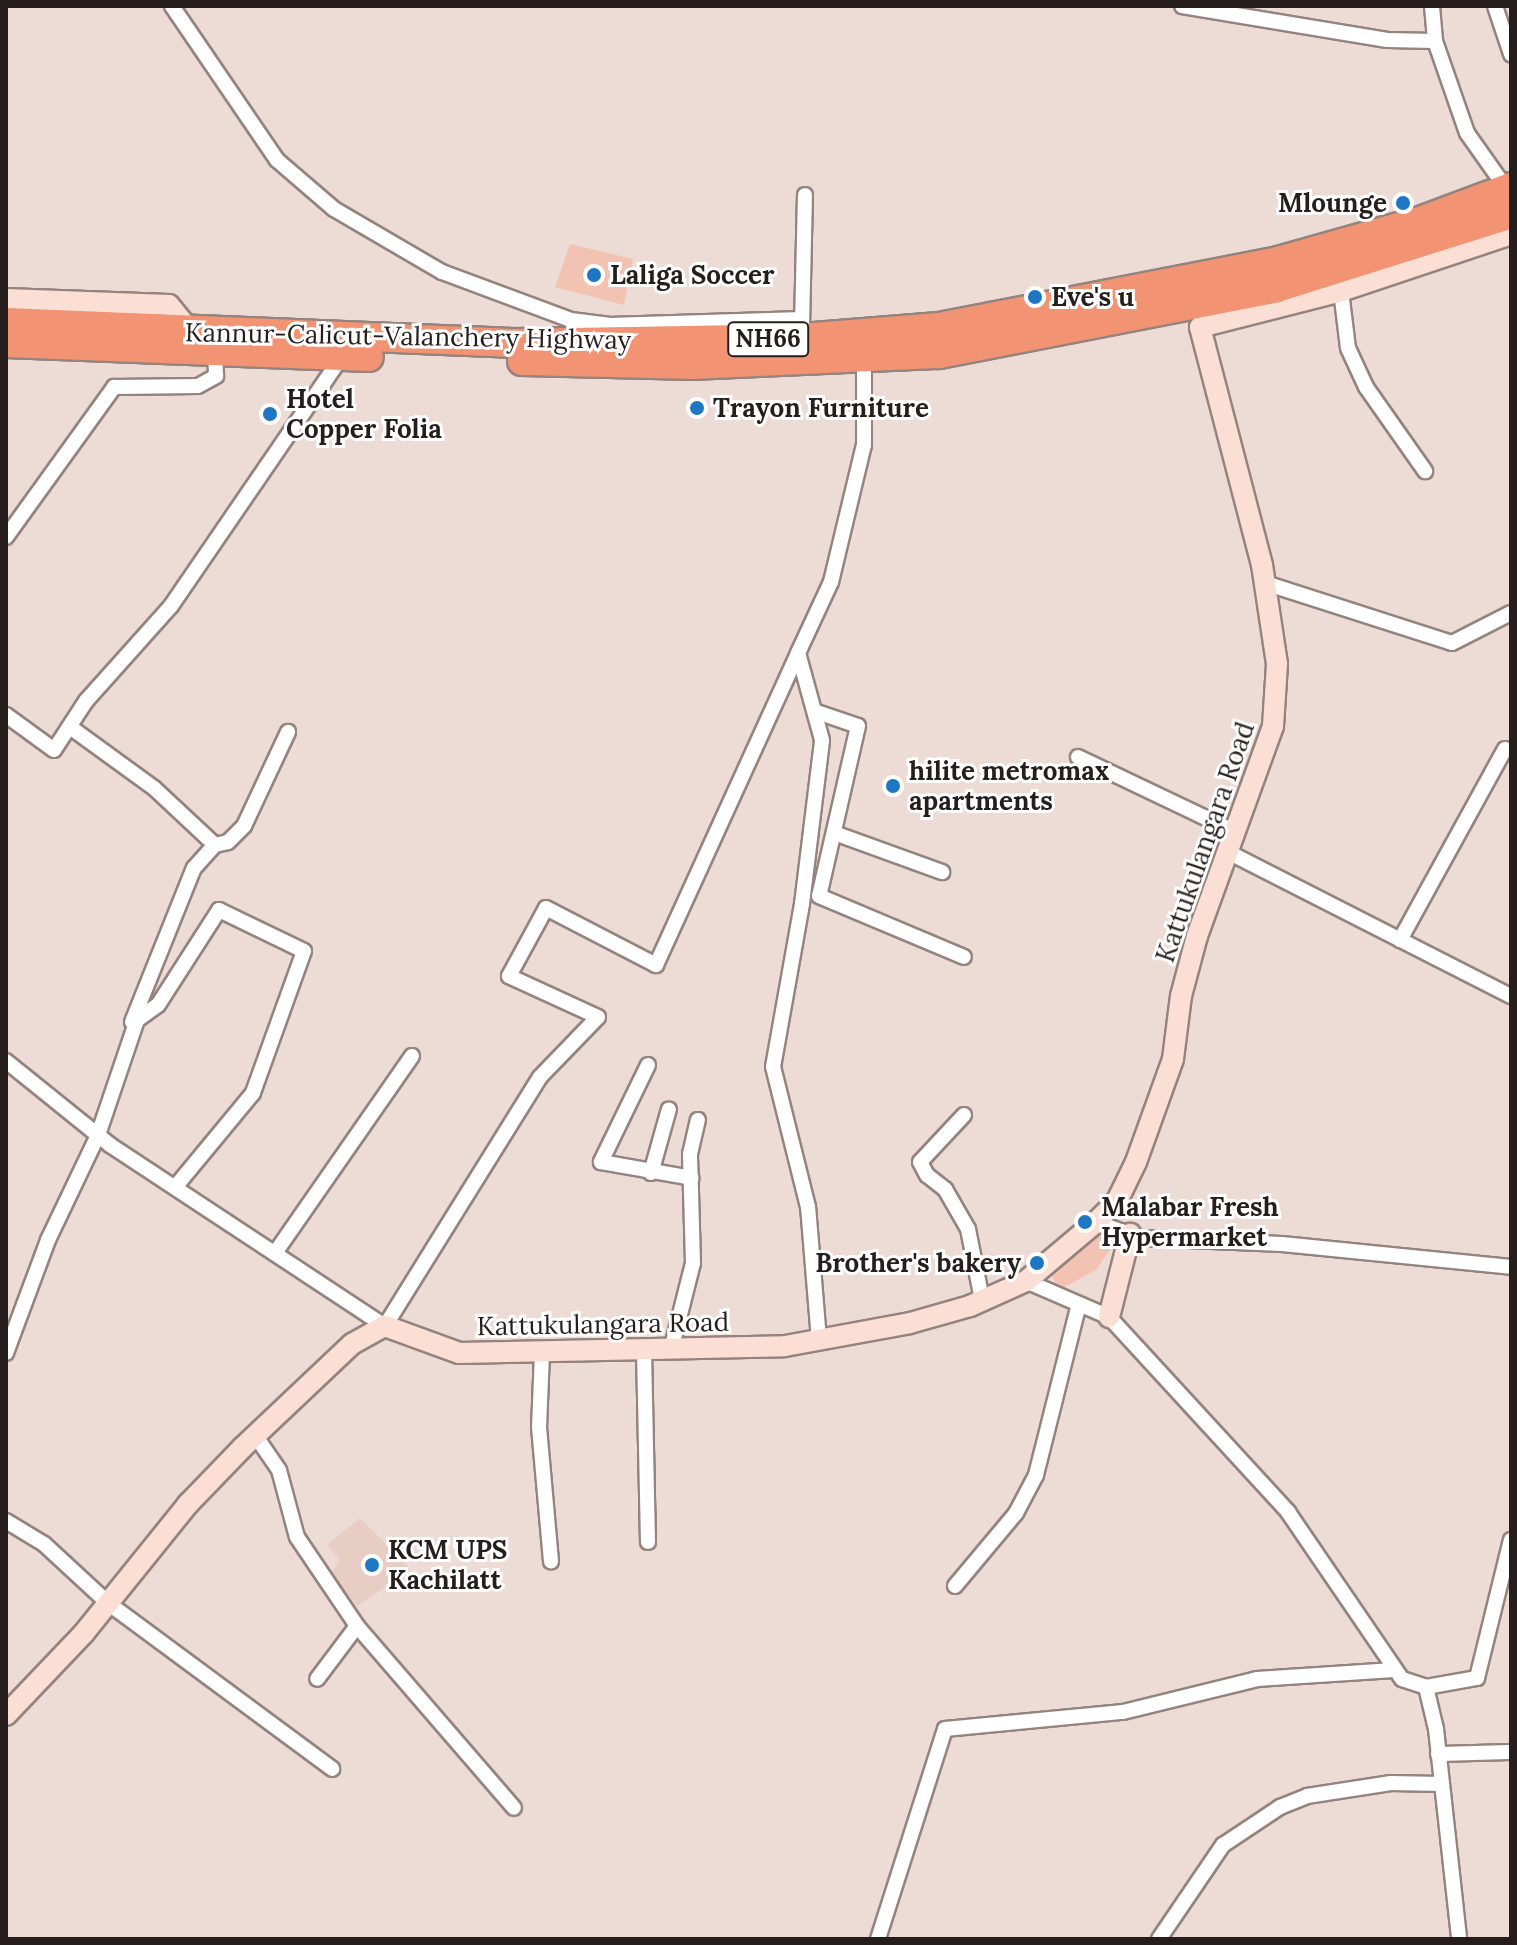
<!DOCTYPE html>
<html>
<head>
<meta charset="utf-8">
<style>
  body { margin:0 }
  #map { position:relative; width:1517px; height:1945px; overflow:hidden; background:#eddbd5; font-family:Lora,serif }
  div>[style] { position:absolute }
  .built>* { inset:0; background:#e7cdc4 }
  .green>* { inset:0; background:#f2c3b3 }
  .roads { filter:drop-shadow(2px 0 #94837e) drop-shadow(-2px 0 #94837e) drop-shadow(0 2px #94837e) drop-shadow(0 -2px #94837e) }
  .street>* { height:14px; margin:-7px; padding:0 7px; transform-origin:7px; border-radius:7px; background:#fff }
  .secondary>* { height:20px; margin:-10px; padding:0 10px; transform-origin:10px; border-radius:10px; background:#fbdfd5 }
  .highway>* { height:28px; margin:-14px; padding:0 14px; transform-origin:14px; border-radius:14px; background:#f29473 }
  .dots>* { width:22px; height:22px; translate:-50% -50%; box-sizing:border-box; border:4px solid #fff; border-radius:50% }
  span { translate:-50% -50%; white-space:nowrap; text-align:center; line-height:1.15; -webkit-text-stroke:6px #fff; paint-order:stroke }
  .shield-label span { padding:2px 6px; background:#fff; border:2px solid; border-radius:6px; -webkit-text-stroke-width:0 }
  .shield-label { font-size:24px; color:#251e1c; font-weight:700 }
  .poi-label { font-size:26px; color:#251e1c; font-weight:700 }
  .right { translate:-100% -50%; text-align:right }
  .left { translate:0 -50%; text-align:left }
  .street-label { font-size:26px; color:#251e1c }
  .frame { position:absolute; inset:0; border:8px solid #251e1c; pointer-events:none }
</style>
</head>
<body>
<div id="map">
  <div class="built">
    <div style="clip-path:polygon(360px 1518px,411px 1570px,357px 1606px,331px 1573px,340px 1560px,327px 1545px)"></div>
  </div>
  <div class="green">
    <div style="clip-path:polygon(570px 244px,633px 259px,624px 305px,555px 287px)"></div>
    <div style="clip-path:polygon(1097px 1230px,1119px 1236px,1096px 1270px,1059px 1290px,1050px 1272px)"></div>
  </div>
  <div class="roads">
    <div class="street">
      <div style="left:172px;top:6px;width:186px;rotate:55.7deg"></div>
      <div style="left:277px;top:160px;width:75px;rotate:40.7deg"></div>
      <div style="left:334px;top:209px;width:125px;rotate:30.3deg"></div>
      <div style="left:442px;top:272px;width:138px;rotate:20.4deg"></div>
      <div style="left:571px;top:320px;width:38px;rotate:7deg"></div>
      <div style="left:609px;top:325px;width:193px;rotate:-1.8deg"></div>
      <div style="left:1182px;top:6px;width:208px;rotate:9.4deg"></div>
      <div style="left:1387px;top:40px;width:48px;rotate:1.2deg"></div>
      <div style="left:1432px;top:6px;width:35px;rotate:85deg"></div>
      <div style="left:1435px;top:41px;width:97px;rotate:70.8deg"></div>
      <div style="left:1467px;top:133px;width:67px;rotate:54.7deg"></div>
      <div style="left:1495px;top:6px;width:51px;rotate:71.6deg"></div>
      <div style="left:1341px;top:291px;width:57px;rotate:83deg"></div>
      <div style="left:1348px;top:348px;width:43px;rotate:65.2deg"></div>
      <div style="left:1366px;top:387px;width:103px;rotate:54.9deg"></div>
      <div style="left:802px;top:326px;width:131px;rotate:-88.7deg"></div>
      <div style="left:6px;top:537px;width:185px;rotate:-54.2deg"></div>
      <div style="left:114px;top:387px;width:84px;rotate:-0.7deg"></div>
      <div style="left:198px;top:386px;width:21px;rotate:-29deg"></div>
      <div style="left:216px;top:376px;width:23px;rotate:-92deg"></div>
      <div style="left:1265px;top:583px;width:196px;rotate:17.8deg"></div>
      <div style="left:1452px;top:643px;width:66px;rotate:-27deg"></div>
      <div style="left:817px;top:712px;width:43px;rotate:18.9deg"></div>
      <div style="left:858px;top:726px;width:174px;rotate:102.9deg"></div>
      <div style="left:819px;top:896px;width:157px;rotate:22.8deg"></div>
      <div style="left:6px;top:715px;width:59px;rotate:36.1deg"></div>
      <div style="left:54px;top:750px;width:59px;rotate:-56.9deg"></div>
      <div style="left:86px;top:701px;width:127px;rotate:-48.2deg"></div>
      <div style="left:171px;top:606px;width:303px;rotate:-55.6deg"></div>
      <div style="left:70px;top:727px;width:104px;rotate:36deg"></div>
      <div style="left:154px;top:788px;width:83px;rotate:43.1deg"></div>
      <div style="left:215px;top:845px;width:13px;rotate:-13deg"></div>
      <div style="left:228px;top:842px;width:23px;rotate:-45deg"></div>
      <div style="left:244px;top:826px;width:104px;rotate:-64.9deg"></div>
      <div style="left:1078px;top:757px;width:174px;rotate:25.5deg"></div>
      <div style="left:837px;top:834px;width:112px;rotate:19.9deg"></div>
      <div style="left:1228px;top:852px;width:318px;rotate:27deg"></div>
      <div style="left:1400px;top:940px;width:218px;rotate:-61.2deg"></div>
      <div style="left:132px;top:1022px;width:166px;rotate:-68.1deg"></div>
      <div style="left:194px;top:868px;width:31px;rotate:-48deg"></div>
      <div style="left:6px;top:1061px;width:134px;rotate:38.9deg"></div>
      <div style="left:110px;top:1145px;width:329px;rotate:33.4deg"></div>
      <div style="left:385px;top:1326px;width:293px;rotate:-58.1deg"></div>
      <div style="left:540px;top:1077px;width:83px;rotate:-46deg"></div>
      <div style="left:598px;top:1017px;width:98px;rotate:-155.3deg"></div>
      <div style="left:509px;top:976px;width:77px;rotate:-61.4deg"></div>
      <div style="left:546px;top:908px;width:124px;rotate:27.4deg"></div>
      <div style="left:656px;top:965px;width:343px;rotate:-65.5deg"></div>
      <div style="left:648px;top:1065px;width:108px;rotate:115.9deg"></div>
      <div style="left:601px;top:1162px;width:92px;rotate:10deg"></div>
      <div style="left:964px;top:1115px;width:64px;rotate:133.1deg"></div>
      <div style="left:920px;top:1162px;width:15px;rotate:62deg"></div>
      <div style="left:927px;top:1175px;width:23px;rotate:38deg"></div>
      <div style="left:945px;top:1189px;width:46px;rotate:60.1deg"></div>
      <div style="left:968px;top:1229px;width:72px;rotate:78.8deg"></div>
      <div style="left:651px;top:1173px;width:66px;rotate:-74.3deg"></div>
      <div style="left:1096px;top:1222px;width:47px;rotate:20deg"></div>
      <div style="left:1140px;top:1238px;width:142px;rotate:2.4deg"></div>
      <div style="left:1282px;top:1244px;width:230px;rotate:5.7deg"></div>
      <div style="left:275px;top:1253px;width:240px;rotate:-55.2deg"></div>
      <div style="left:1026px;top:1281px;width:90px;rotate:23.4deg"></div>
      <div style="left:1109px;top:1317px;width:265px;rotate:47.4deg"></div>
      <div style="left:1288px;top:1512px;width:202px;rotate:55.7deg"></div>
      <div style="left:1402px;top:1679px;width:25px;rotate:18deg"></div>
      <div style="left:1426px;top:1687px;width:52px;rotate:-10deg"></div>
      <div style="left:1477px;top:1678px;width:142px;rotate:-76.2deg"></div>
      <div style="left:819px;top:1340px;width:133px;rotate:-94.7deg"></div>
      <div style="left:808px;top:1207px;width:144px;rotate:-104deg"></div>
      <div style="left:773px;top:1067px;width:166px;rotate:-79.9deg"></div>
      <div style="left:802px;top:904px;width:165px;rotate:-83deg"></div>
      <div style="left:822px;top:740px;width:90px;rotate:-105.4deg"></div>
      <div style="left:798px;top:653px;width:78px;rotate:-65.1deg"></div>
      <div style="left:831px;top:582px;width:141px;rotate:-76.5deg"></div>
      <div style="left:864px;top:445px;width:88px;rotate:-90deg"></div>
      <div style="left:671px;top:1350px;width:90px;rotate:-75.8deg"></div>
      <div style="left:693px;top:1263px;width:109px;rotate:-91.6deg"></div>
      <div style="left:690px;top:1154px;width:35px;rotate:-77deg"></div>
      <div style="left:644px;top:1351px;width:191px;rotate:88.8deg"></div>
      <div style="left:6px;top:1353px;width:121px;rotate:-69.6deg"></div>
      <div style="left:48px;top:1240px;width:116px;rotate:-64.5deg"></div>
      <div style="left:98px;top:1135px;width:121px;rotate:-71.3deg"></div>
      <div style="left:137px;top:1020px;width:26px;rotate:-36deg"></div>
      <div style="left:158px;top:1005px;width:113px;rotate:-57.3deg"></div>
      <div style="left:219px;top:910px;width:94px;rotate:25.8deg"></div>
      <div style="left:304px;top:951px;width:151px;rotate:109.8deg"></div>
      <div style="left:253px;top:1093px;width:121px;rotate:129.6deg"></div>
      <div style="left:542px;top:1353px;width:74px;rotate:92.3deg"></div>
      <div style="left:539px;top:1427px;width:135px;rotate:84.9deg"></div>
      <div style="left:255px;top:1435px;width:42px;rotate:55.6deg"></div>
      <div style="left:279px;top:1470px;width:69px;rotate:75deg"></div>
      <div style="left:297px;top:1537px;width:107px;rotate:56deg"></div>
      <div style="left:357px;top:1626px;width:66px;rotate:127deg"></div>
      <div style="left:6px;top:1521px;width:44px;rotate:31.2deg"></div>
      <div style="left:44px;top:1544px;width:87px;rotate:42.7deg"></div>
      <div style="left:108px;top:1603px;width:279px;rotate:36.5deg"></div>
      <div style="left:955px;top:1586px;width:95px;rotate:-50.1deg"></div>
      <div style="left:1016px;top:1513px;width:43px;rotate:-62.2deg"></div>
      <div style="left:1036px;top:1475px;width:176px;rotate:-75.9deg"></div>
      <div style="left:357px;top:1626px;width:240px;rotate:49.2deg"></div>
      <div style="left:1426px;top:1687px;width:43px;rotate:76.6deg"></div>
      <div style="left:1436px;top:1729px;width:211px;rotate:83.7deg"></div>
      <div style="left:1438px;top:1754px;width:73px;rotate:-1.6deg"></div>
      <div style="left:878px;top:1939px;width:220px;rotate:-72.3deg"></div>
      <div style="left:945px;top:1729px;width:179px;rotate:-5.5deg"></div>
      <div style="left:1123px;top:1712px;width:138px;rotate:-13.8deg"></div>
      <div style="left:1257px;top:1679px;width:137px;rotate:-3.8deg"></div>
      <div style="left:1159px;top:1939px;width:114px;rotate:-55.8deg"></div>
      <div style="left:1223px;top:1845px;width:69px;rotate:-33.7deg"></div>
      <div style="left:1280px;top:1807px;width:29px;rotate:-22deg"></div>
      <div style="left:1307px;top:1796px;width:85px;rotate:-8.8deg"></div>
      <div style="left:1391px;top:1783px;width:51px;rotate:1.1deg"></div>
    </div>
    <div class="secondary">
      <div style="left:6px;top:299px;width:163px;rotate:2.1deg"></div>
      <div style="left:169px;top:305px;width:33px;rotate:51deg"></div>
      <div style="left:1109px;top:1317px;width:86px;rotate:-75.8deg"></div>
      <div style="left:6px;top:1715px;width:113px;rotate:-46.4deg"></div>
      <div style="left:84px;top:1633px;width:166px;rotate:-51.1deg"></div>
      <div style="left:188px;top:1504px;width:78px;rotate:-46deg"></div>
      <div style="left:242px;top:1448px;width:151px;rotate:-43.4deg"></div>
      <div style="left:352px;top:1344px;width:38px;rotate:-29deg"></div>
      <div style="left:385px;top:1326px;width:79px;rotate:20deg"></div>
      <div style="left:459px;top:1353px;width:326px;rotate:-1.2deg"></div>
      <div style="left:785px;top:1346px;width:127px;rotate:-10.4deg"></div>
      <div style="left:910px;top:1323px;width:62px;rotate:-15.8deg"></div>
      <div style="left:970px;top:1306px;width:61px;rotate:-24.1deg"></div>
      <div style="left:1026px;top:1281px;width:92px;rotate:-40.1deg"></div>
      <div style="left:1096px;top:1222px;width:30px;rotate:-45deg"></div>
      <div style="left:1117px;top:1201px;width:43px;rotate:-64deg"></div>
      <div style="left:1136px;top:1162px;width:109px;rotate:-70.2deg"></div>
      <div style="left:1173px;top:1059px;width:64px;rotate:-82.8deg"></div>
      <div style="left:1181px;top:996px;width:62px;rotate:-75.1deg"></div>
      <div style="left:1197px;top:936px;width:223px;rotate:-70.1deg"></div>
      <div style="left:1273px;top:726px;width:62px;rotate:-86.3deg"></div>
      <div style="left:1277px;top:664px;width:100px;rotate:-98.6deg"></div>
      <div style="left:1262px;top:565px;width:246px;rotate:-104.6deg"></div>
      <div style="left:1200px;top:327px;width:146px;rotate:-14.3deg"></div>
      <div style="left:1341px;top:291px;width:179px;rotate:-18.5deg"></div>
    </div>
    <div class="highway">
      <div style="left:6px;top:322px;width:508px;rotate:2.37deg"></div>
      <div style="left:514px;top:343px;width:287px;rotate:-1deg"></div>
      <div style="left:801px;top:338px;width:138px;rotate:-4.6deg"></div>
      <div style="left:939px;top:327px;width:345px;rotate:-11deg"></div>
      <div style="left:1278px;top:261px;width:144px;rotate:-15.7deg"></div>
      <div style="left:1417px;top:222px;width:100px;rotate:-20.4deg"></div>
      <div style="left:6px;top:343px;width:363px;rotate:2.2deg"></div>
      <div style="left:522px;top:361px;width:173px;rotate:1.3deg"></div>
      <div style="left:695px;top:365px;width:244px;rotate:-2.6deg"></div>
      <div style="left:939px;top:354px;width:344px;rotate:-11deg"></div>
      <div style="left:1277px;top:288px;width:245px;rotate:-17.5deg"></div>
    </div>
  </div>
  <div class="dots">
    <div style="left:1403px;top:203px;background:#1e77c5"></div>
    <div style="left:594px;top:275px;background:#1e77c5"></div>
    <div style="left:1035px;top:297px;background:#1e77c5"></div>
    <div style="left:697px;top:408px;background:#1e77c5"></div>
    <div style="left:270px;top:414px;background:#1e77c5"></div>
    <div style="left:893px;top:786px;background:#1e77c5"></div>
    <div style="left:1085px;top:1222px;background:#1e77c5"></div>
    <div style="left:1037px;top:1263px;background:#1e77c5"></div>
    <div style="left:372px;top:1565px;background:#1e77c5"></div>
  </div>
  <div class="shield-label">
    <span style="left:768px;top:339px">NH66</span>
  </div>
  <div class="poi-label">
    <span class="right" style="left:1387px;top:203px">Mlounge</span>
    <span class="left" style="left:610px;top:275px">Laliga Soccer</span>
    <span class="left" style="left:1051px;top:297px">Eve's u</span>
    <span class="left" style="left:286px;top:414px">Hotel<br>Copper Folia</span>
    <span class="left" style="left:713px;top:408px">Trayon Furniture</span>
    <span class="left" style="left:909px;top:786px">hilite metromax<br>apartments</span>
    <span class="left" style="left:1101px;top:1222px">Malabar Fresh<br>Hypermarket</span>
    <span class="right" style="left:1021px;top:1263px">Brother's bakery</span>
    <span class="left" style="left:388px;top:1565px">KCM UPS<br>Kachilatt</span>
  </div>
  <div class="street-label">
    <span style="left:408px;top:336px;rotate:1deg">Kannur-Calicut-Valanchery Highway</span>
    <span style="left:1205px;top:842px;rotate:-71deg">Kattukulangara Road</span>
    <span style="left:603px;top:1324px;rotate:-1deg">Kattukulangara Road</span>
  </div>
  <div class="frame"></div>
</div>
</body>
</html>
